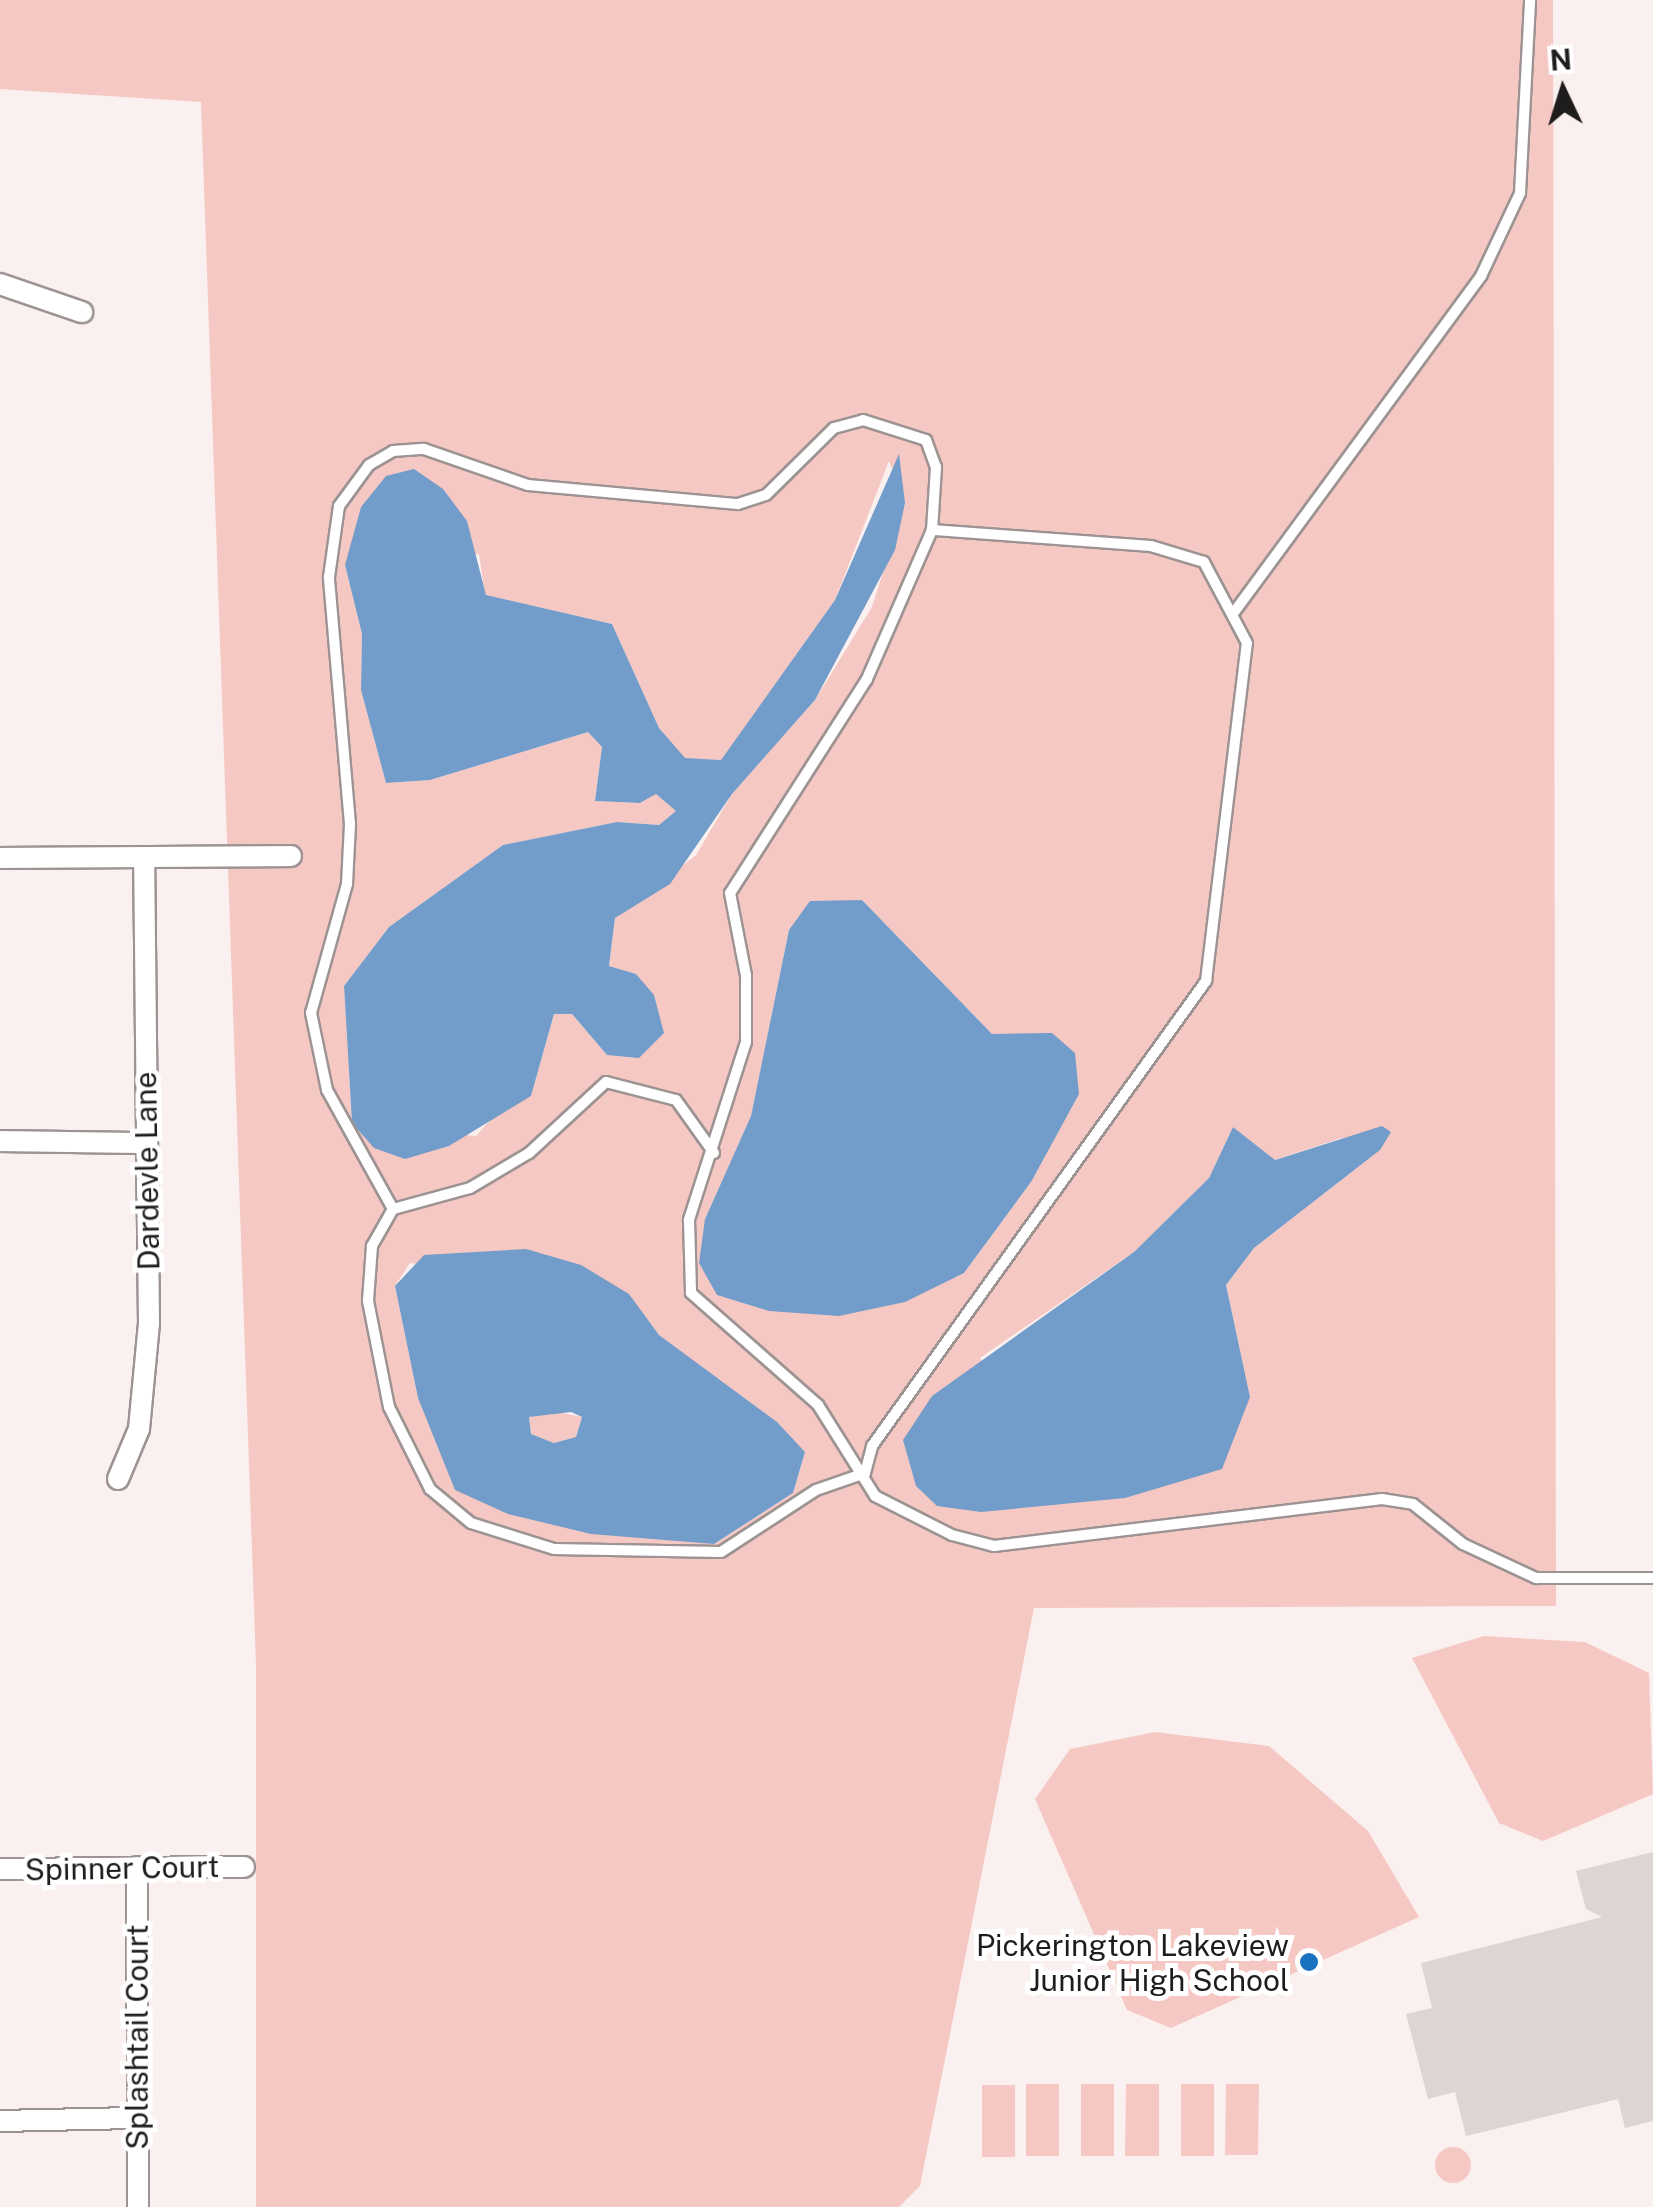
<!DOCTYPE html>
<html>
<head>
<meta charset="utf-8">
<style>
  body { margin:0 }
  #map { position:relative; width:1653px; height:2207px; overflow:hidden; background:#faf0ef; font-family:"Public Sans",sans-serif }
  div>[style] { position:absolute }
  .green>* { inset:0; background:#f6c8c4 }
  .round { border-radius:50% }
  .water>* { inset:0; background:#729cc9 }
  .building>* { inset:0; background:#ded4d3 }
  .roads { filter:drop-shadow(2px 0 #9c9392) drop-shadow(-2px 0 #9c9392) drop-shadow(0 2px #9c9392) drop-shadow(0 -2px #9c9392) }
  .lane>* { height:10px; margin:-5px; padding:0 5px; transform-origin:5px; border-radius:5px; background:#fff }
  .street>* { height:20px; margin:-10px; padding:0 10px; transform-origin:10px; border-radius:10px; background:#fff }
  .dots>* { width:28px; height:28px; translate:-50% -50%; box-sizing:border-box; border:5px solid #fff; border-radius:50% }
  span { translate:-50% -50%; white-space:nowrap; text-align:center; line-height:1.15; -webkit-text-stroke:10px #fff; paint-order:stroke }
  .street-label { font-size:30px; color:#1f1c1c }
  .poi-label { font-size:30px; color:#1f1c1c }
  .right { translate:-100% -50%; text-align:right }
  .north { position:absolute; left:1513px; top:40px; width:100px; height:100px; -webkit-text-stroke:8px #fff; paint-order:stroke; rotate:356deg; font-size:28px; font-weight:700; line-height:40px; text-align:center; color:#1f1c1c }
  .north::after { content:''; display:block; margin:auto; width:35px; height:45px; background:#1f1c1c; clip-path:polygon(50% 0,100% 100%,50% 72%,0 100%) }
</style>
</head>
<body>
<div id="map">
  <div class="green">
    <div style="clip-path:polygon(evenodd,0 0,1553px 0,1556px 1606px,1034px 1608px,920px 2186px,899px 2207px,256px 2207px,256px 1664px,201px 102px,0 89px,0 0,889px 461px,905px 503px,872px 607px,815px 700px,732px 794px,696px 855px,615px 918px,609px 966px,636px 974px,607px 1055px,572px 1014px,554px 1014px,531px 1096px,497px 1112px,476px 1136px,352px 1123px,344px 986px,389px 927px,503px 845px,617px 822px,659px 825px,676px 811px,656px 794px,640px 803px,595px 801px,602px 747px,588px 732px,430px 780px,386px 783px,361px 690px,362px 634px,345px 565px,479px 554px,485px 595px,612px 624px,659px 728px,685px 759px,722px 760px,835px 600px,889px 461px,0 0,862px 900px,992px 1034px,1031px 1182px,964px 1273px,705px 1219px,751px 1116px,789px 930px,862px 900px,0 0,1233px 1127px,1274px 1160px,1342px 1138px,1380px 1150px,1254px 1248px,1226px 1285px,1250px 1397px,1125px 1498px,1058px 1500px,980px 1358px,1134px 1252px,1209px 1178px,1233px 1127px,0 0,410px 1263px,628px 1294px,659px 1335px,805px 1452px,793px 1493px,714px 1544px,418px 1398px,395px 1286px,410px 1263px)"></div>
    <div style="clip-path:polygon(557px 1412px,582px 1417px,576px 1437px,554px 1443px,531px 1434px,529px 1417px)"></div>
    <div style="clip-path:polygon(1484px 1636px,1585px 1642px,1649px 1673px,1653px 1794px,1543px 1841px,1499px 1823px,1412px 1658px)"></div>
    <div style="clip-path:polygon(1155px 1732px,1269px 1746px,1368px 1831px,1419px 1917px,1171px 2028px,1127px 2010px,1035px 1799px,1070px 1749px)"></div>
    <div style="clip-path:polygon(1026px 2084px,1059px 2084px,1059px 2156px,1026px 2156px)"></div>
    <div style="clip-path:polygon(1081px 2084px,1114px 2084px,1114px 2156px,1081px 2156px)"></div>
    <div style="clip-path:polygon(1126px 2084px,1159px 2084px,1159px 2156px,1125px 2156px)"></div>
    <div style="clip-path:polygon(1181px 2084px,1214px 2084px,1214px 2156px,1181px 2156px)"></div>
    <div style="clip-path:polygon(1226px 2084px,1259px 2084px,1258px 2155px,1225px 2155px)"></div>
    <div style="clip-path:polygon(982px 2085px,1015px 2085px,1015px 2157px,982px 2157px)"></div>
    <div class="round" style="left:1435px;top:2147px;width:36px;height:36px"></div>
  </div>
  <div class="water">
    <div style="clip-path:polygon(899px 454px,905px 503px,895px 550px,815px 700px,732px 794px,670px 884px,615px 918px,609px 966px,636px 974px,654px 995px,664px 1033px,639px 1058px,607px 1055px,572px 1014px,554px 1014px,531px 1096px,449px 1146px,405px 1159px,374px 1148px,352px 1123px,344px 986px,389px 927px,503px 845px,617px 822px,659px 825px,676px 811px,656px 794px,640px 803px,595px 801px,602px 747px,588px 732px,430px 780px,386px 783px,361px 690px,362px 634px,345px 565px,361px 507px,386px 476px,414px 469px,443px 489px,467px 521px,486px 595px,612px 624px,659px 728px,685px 758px,721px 760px,835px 600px)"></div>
    <div style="clip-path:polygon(862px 900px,992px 1034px,1052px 1033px,1075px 1053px,1079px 1094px,1031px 1182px,964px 1273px,905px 1302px,839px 1316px,769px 1311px,717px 1295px,699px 1263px,705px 1219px,751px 1116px,789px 930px,810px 901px)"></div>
    <div style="clip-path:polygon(1382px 1126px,1391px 1132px,1380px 1150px,1254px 1248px,1226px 1285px,1250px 1397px,1222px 1469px,1125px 1498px,981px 1512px,937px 1506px,916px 1486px,903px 1440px,932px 1396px,1134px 1252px,1209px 1178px,1233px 1127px,1275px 1160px)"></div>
    <div style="clip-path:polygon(evenodd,526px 1249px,581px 1265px,629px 1294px,659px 1335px,777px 1422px,805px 1452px,793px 1493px,714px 1544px,591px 1534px,508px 1514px,455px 1490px,418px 1398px,395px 1286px,424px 1255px,526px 1249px,571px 1412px,582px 1417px,576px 1437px,554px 1443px,531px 1434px,529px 1417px,571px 1412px)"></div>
  </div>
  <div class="building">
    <div style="clip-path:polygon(1653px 1852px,1653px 2121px,1625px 2128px,1618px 2099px,1466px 2136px,1455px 2092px,1428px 2099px,1406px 2014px,1432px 2008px,1421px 1963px,1602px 1917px,1586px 1909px,1576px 1871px)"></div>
  </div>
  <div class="roads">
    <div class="lane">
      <div style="left:1235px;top:611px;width:416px;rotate:-53.7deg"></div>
      <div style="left:1481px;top:276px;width:92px;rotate:-64.8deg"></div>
      <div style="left:1520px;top:193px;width:193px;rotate:-87deg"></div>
      <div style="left:714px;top:1153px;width:65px;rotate:-125.6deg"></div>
      <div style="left:676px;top:1100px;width:72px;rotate:-165.6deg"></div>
      <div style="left:606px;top:1082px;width:105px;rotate:137.3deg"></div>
      <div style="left:529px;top:1153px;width:69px;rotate:149.3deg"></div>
      <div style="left:470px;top:1188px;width:80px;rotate:164.7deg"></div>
      <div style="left:393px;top:1209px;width:43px;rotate:119.6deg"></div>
      <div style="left:372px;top:1246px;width:55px;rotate:94.2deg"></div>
      <div style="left:368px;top:1301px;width:108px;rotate:78.8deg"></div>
      <div style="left:389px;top:1407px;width:92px;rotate:63.4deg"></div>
      <div style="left:430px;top:1489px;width:53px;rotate:39.7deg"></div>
      <div style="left:471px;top:1523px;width:87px;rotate:17.4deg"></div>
      <div style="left:554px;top:1549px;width:167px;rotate:1deg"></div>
      <div style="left:721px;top:1552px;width:113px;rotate:-33.1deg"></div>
      <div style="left:816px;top:1490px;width:52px;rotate:-19.1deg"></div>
      <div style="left:393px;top:1209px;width:136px;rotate:-119deg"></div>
      <div style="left:327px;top:1090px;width:79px;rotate:-101.7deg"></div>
      <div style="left:311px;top:1013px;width:134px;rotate:-74.4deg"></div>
      <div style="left:347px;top:884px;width:60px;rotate:-87.1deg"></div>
      <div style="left:350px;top:824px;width:248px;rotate:-94.9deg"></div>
      <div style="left:329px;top:577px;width:72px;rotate:-82deg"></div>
      <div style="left:339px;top:506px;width:51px;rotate:-53.8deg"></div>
      <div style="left:369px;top:465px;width:28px;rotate:-30deg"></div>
      <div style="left:393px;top:451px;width:31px;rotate:-4deg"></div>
      <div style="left:424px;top:449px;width:110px;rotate:19.1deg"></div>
      <div style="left:528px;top:485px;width:211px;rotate:5.2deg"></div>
      <div style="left:738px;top:504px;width:29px;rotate:-18deg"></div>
      <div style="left:766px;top:495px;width:95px;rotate:-44.6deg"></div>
      <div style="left:834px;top:428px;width:30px;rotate:-15deg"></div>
      <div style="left:863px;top:420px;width:66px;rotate:17.6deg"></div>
      <div style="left:926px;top:440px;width:29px;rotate:70deg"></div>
      <div style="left:936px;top:467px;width:63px;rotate:93.6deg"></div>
      <div style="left:865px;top:1473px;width:28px;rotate:-75deg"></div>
      <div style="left:872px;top:1446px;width:573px;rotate:-54.31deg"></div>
      <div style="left:1206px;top:981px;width:340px;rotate:-83.1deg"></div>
      <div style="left:1247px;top:643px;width:92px;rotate:-118deg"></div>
      <div style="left:1204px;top:562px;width:55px;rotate:-163.2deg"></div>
      <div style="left:1151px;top:546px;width:220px;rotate:-175.8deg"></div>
      <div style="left:932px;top:530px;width:163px;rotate:113.6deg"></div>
      <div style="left:867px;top:679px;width:254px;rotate:122.6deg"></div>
      <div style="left:730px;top:893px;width:84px;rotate:79deg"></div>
      <div style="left:746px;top:975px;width:67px;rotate:90deg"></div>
      <div style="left:746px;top:1042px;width:187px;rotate:107.8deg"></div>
      <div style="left:689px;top:1220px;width:73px;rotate:88.4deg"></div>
      <div style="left:691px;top:1293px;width:169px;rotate:41.4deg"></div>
      <div style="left:818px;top:1405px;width:107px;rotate:57.9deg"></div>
      <div style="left:875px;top:1496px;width:86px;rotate:26.9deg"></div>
      <div style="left:952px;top:1535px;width:43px;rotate:14.7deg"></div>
      <div style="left:994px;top:1546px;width:391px;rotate:-6.9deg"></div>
      <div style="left:1382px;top:1499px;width:31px;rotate:9deg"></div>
      <div style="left:1413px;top:1504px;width:64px;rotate:38.7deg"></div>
      <div style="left:1463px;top:1544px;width:81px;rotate:25deg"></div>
      <div style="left:1536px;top:1578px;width:117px"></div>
    </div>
    <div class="street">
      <div style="left:0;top:284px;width:87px;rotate:18.9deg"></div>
      <div style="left:0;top:858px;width:291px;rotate:-0.4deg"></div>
      <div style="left:0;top:1141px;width:146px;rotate:0.8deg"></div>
      <div style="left:118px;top:1479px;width:54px;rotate:-67.2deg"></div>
      <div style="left:139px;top:1429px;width:105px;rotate:-84.6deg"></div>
      <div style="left:149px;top:1324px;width:465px;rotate:-90.6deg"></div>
      <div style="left:137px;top:1867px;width:340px;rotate:89.8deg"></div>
      <div style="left:0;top:1869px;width:244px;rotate:-0.5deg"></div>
      <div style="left:0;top:2121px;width:137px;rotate:-1.3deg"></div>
    </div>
  </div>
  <div class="dots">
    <div style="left:1309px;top:1962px;background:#1a71bf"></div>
  </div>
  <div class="street-label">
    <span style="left:147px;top:1171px;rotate:-91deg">Dardevle Lane</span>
    <span style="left:122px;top:1868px;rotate:-1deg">Spinner Court</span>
    <span style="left:137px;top:2037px;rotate:-90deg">Splashtail Court</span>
  </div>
  <div class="poi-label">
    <span class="right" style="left:1289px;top:1962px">Pickerington Lakeview<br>Junior High School</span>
  </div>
  <div class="north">N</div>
</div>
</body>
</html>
